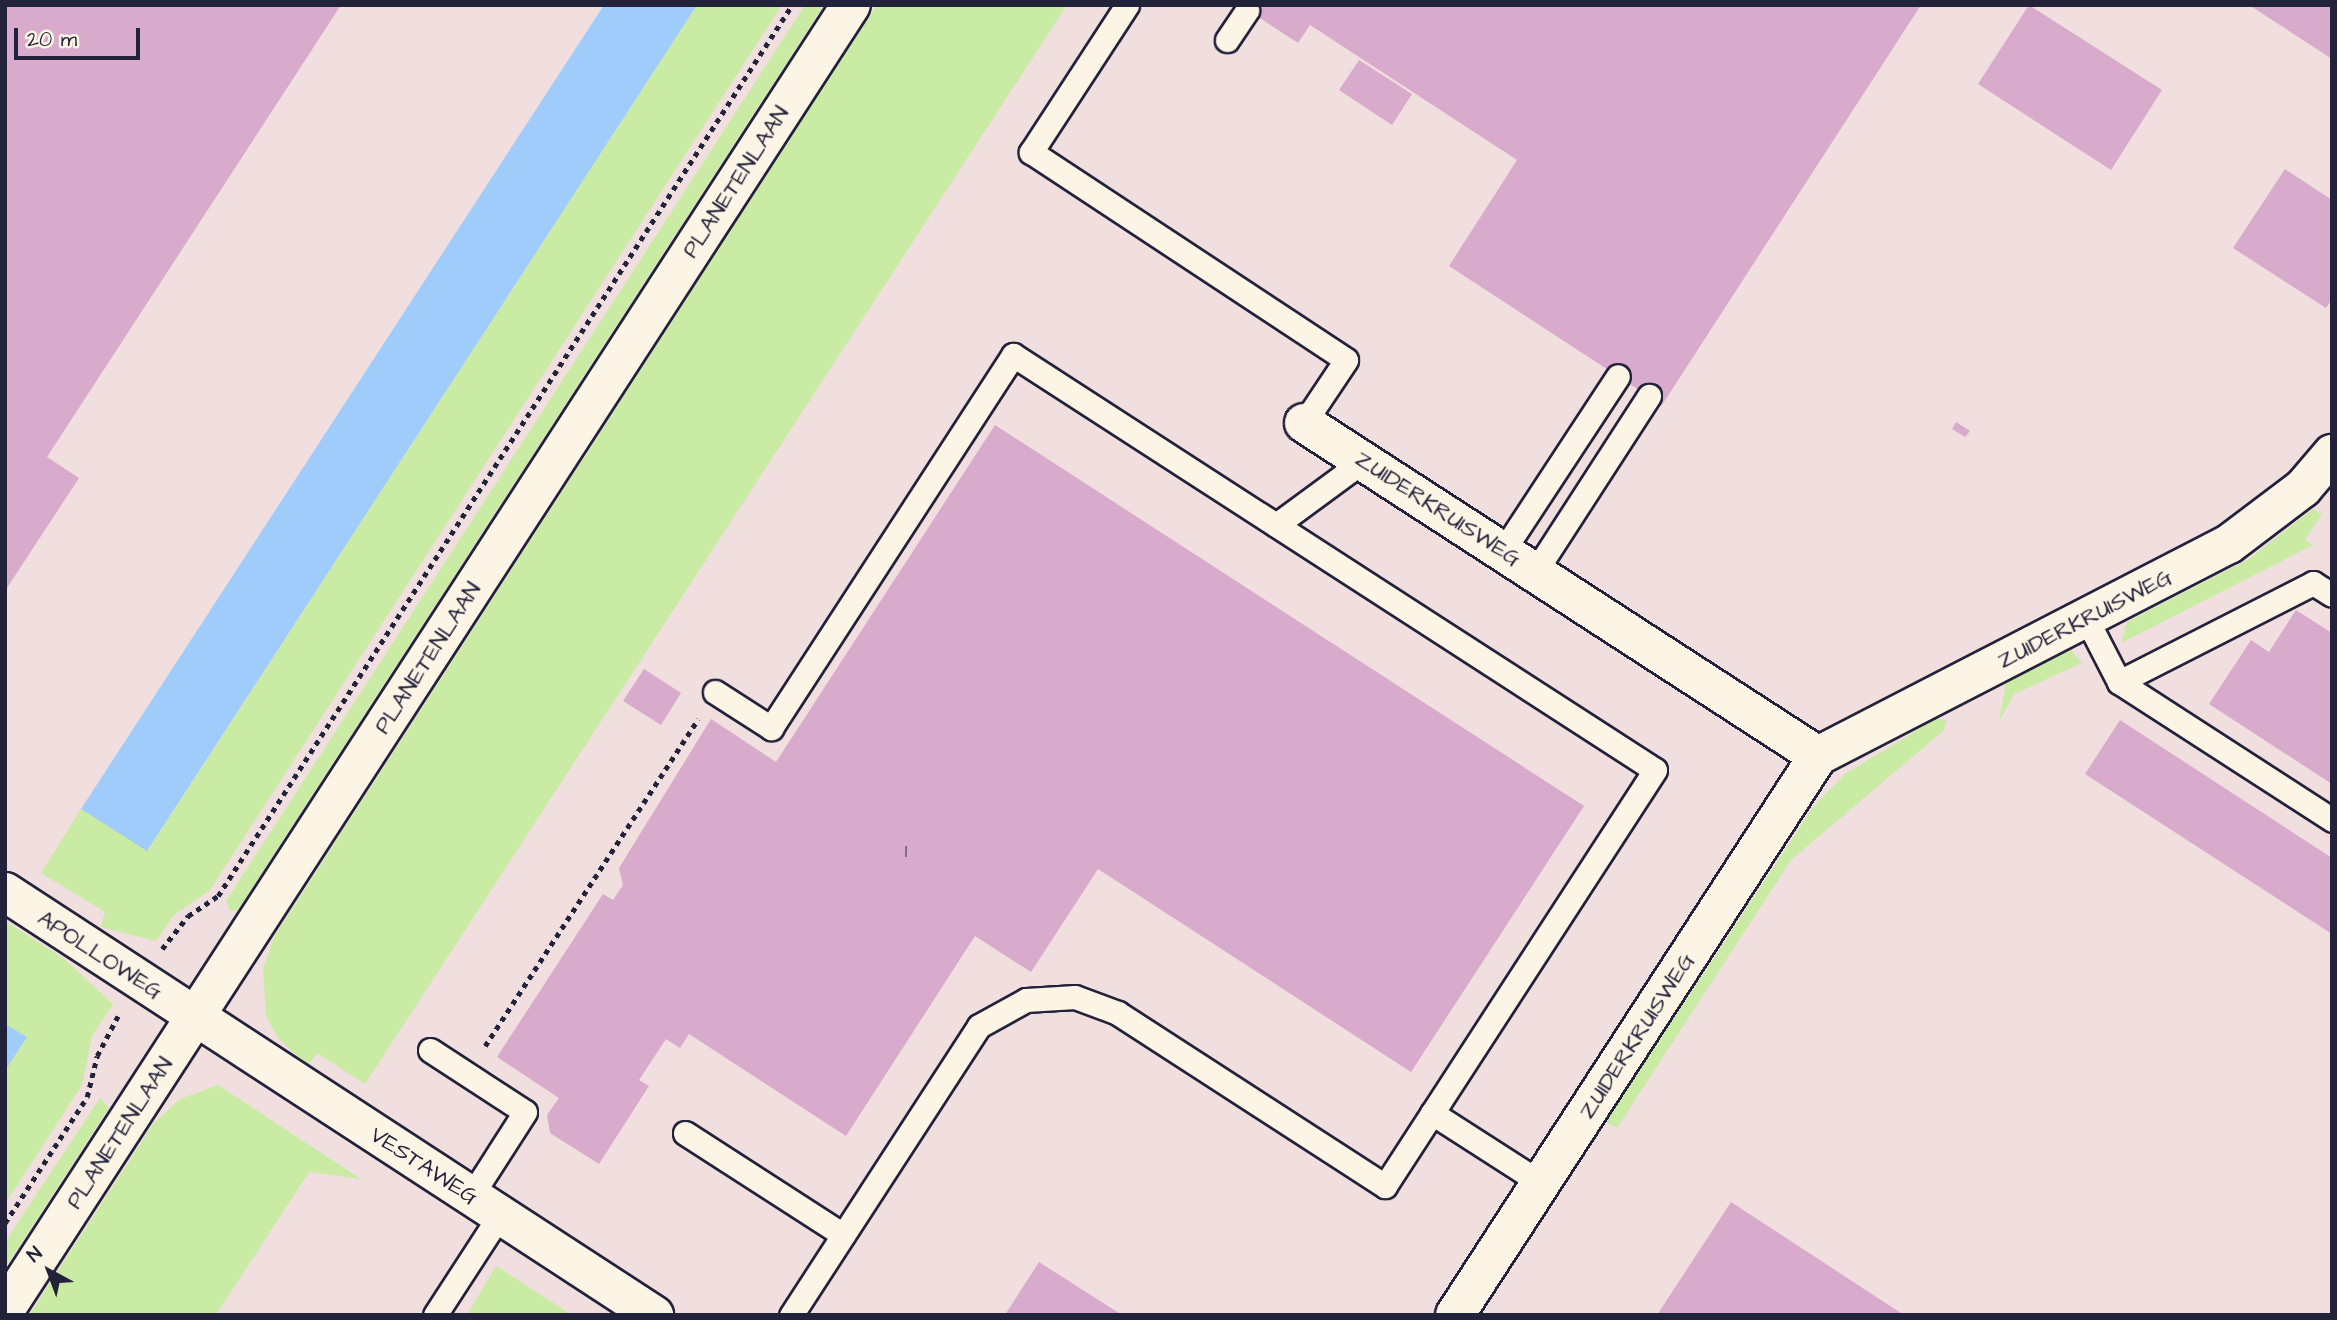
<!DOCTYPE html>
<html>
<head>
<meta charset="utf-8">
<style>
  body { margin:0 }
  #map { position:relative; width:2337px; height:1320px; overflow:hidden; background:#f1dede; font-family:"Architects Daughter",sans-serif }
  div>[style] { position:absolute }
  .green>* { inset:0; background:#caeba3 }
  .water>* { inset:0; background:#9fccfa }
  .building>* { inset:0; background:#d8aacc }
  .path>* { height:4.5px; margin-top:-2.25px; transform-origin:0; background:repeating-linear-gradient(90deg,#22223b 0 5px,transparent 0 10px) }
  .roads { filter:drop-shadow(2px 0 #22223b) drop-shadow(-2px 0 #22223b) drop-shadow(0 2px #22223b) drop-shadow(0 -2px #22223b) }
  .service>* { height:23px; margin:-11.5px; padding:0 11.5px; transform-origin:11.5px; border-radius:11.5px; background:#fcf5e5 }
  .minor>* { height:38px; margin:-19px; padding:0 19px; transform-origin:19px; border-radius:19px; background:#fcf5e5 }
  .tertiary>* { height:38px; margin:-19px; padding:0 19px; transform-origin:19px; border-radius:19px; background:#fcf5e5 }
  span { translate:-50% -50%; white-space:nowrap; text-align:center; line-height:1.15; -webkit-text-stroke:5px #fcf5e5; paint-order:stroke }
  .number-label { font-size:19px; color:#50445f }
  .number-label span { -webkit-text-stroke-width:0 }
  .street-label { font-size:23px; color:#22223b }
  .frame { position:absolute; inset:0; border:7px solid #22223b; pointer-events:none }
  .north { position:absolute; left:14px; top:1236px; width:70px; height:70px; -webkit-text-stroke:5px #fcf5e5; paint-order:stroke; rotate:319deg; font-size:19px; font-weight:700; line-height:28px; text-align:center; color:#22223b }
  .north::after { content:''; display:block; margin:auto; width:24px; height:32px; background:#22223b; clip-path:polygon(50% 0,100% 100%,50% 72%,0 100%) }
  .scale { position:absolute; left:14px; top:28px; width:126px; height:32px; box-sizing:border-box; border:4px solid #22223b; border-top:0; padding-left:9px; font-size:21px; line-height:24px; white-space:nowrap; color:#22223b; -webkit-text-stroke:5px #fcf5e5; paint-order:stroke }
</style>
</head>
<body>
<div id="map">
  <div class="green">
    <div style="clip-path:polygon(697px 5px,782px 5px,210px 890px,174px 915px,156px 941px,101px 927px,105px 912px,41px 873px,81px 809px,148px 850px)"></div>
    <div style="clip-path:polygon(805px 5px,824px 5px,237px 911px,230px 910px,226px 901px)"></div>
    <div style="clip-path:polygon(877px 5px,1067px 5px,365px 1084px,317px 1053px,308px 1066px,278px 1038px,266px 1016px,263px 969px,274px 937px)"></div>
    <div style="clip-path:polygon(2313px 509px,2322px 514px,2305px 540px,2313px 545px,2121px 643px,2127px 622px,2249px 559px)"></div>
    <div style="clip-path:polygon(2071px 650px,2082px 663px,2014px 694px,1999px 722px,2006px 683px)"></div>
    <div style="clip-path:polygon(1937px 718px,1947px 721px,1943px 731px,1791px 860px,1617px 1128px,1606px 1122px,1813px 807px,1845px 774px)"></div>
    <div style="clip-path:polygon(5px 921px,63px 958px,113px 1004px,92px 1036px,82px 1085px,5px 1204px,5px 1071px,27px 1037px,5px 1024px)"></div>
    <div style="clip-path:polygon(218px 1085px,361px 1179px,309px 1172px,216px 1315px,29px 1315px,154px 1123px,180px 1099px)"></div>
    <div style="clip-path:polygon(100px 1098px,109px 1108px,5px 1268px,5px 1242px)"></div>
    <div style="clip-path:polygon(496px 1266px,572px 1315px,467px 1315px)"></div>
  </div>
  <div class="water">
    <div style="clip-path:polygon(604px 5px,697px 5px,147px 851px,81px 809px)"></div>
    <div style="clip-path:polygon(5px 1024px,27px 1037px,5px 1071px)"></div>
  </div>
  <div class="building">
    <div style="clip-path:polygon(5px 5px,341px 5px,47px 457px,79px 478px,5px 591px)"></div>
    <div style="clip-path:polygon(1240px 5px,1921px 5px,1662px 405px,1449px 266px,1517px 160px,1310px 25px,1298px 43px)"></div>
    <div style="clip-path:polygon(2029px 5px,2162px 90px,2111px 170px,1978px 84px)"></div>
    <div style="clip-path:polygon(2249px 5px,2332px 5px,2332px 59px)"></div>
    <div style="clip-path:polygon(1359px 60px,1412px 94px,1392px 125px,1339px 90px)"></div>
    <div style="clip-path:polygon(2285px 169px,2332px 200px,2332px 299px,2326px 308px,2233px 248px)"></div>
    <div style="clip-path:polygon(1956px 422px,1970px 431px,1965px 437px,1952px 429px)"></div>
    <div style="clip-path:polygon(995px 425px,1584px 806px,1411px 1072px,1098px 869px,1031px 972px,975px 936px,846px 1136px,689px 1034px,680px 1048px,666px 1039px,639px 1080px,649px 1086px,599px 1164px,550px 1133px,547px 1115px,559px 1098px,497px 1057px,603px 894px,613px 900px,623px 885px,619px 868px,711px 719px,776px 762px)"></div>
    <div style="clip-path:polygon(2296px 610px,2332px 633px,2332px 784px,2209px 704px,2251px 640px,2269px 652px)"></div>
    <div style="clip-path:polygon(644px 669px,681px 693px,661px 725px,623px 701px)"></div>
    <div style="clip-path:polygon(2120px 720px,2332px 858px,2332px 934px,2085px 774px)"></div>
    <div style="clip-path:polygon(1731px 1202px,1904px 1315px,1657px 1315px)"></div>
    <div style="clip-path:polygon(1039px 1262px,1122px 1315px,1005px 1315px)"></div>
  </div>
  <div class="path">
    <div style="left:162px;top:949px;width:42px;rotate:-51.8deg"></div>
    <div style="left:188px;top:916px;width:36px;rotate:-34deg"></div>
    <div style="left:218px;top:896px;width:1060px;rotate:-57.21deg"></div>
    <div style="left:485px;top:1046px;width:390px;rotate:-56.9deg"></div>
    <div style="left:5px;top:1223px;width:150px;rotate:-56.9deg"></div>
    <div style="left:87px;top:1097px;width:42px;rotate:-76.3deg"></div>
    <div style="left:97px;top:1056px;width:47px;rotate:-62.4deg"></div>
  </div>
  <div class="roads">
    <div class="service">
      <div style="left:1127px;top:5px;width:176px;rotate:123.1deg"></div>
      <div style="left:1031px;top:152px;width:377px;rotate:33.4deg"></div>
      <div style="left:1346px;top:360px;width:76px;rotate:123.7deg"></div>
      <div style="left:1227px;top:40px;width:36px;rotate:-56deg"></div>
      <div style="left:1276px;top:525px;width:108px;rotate:-36.3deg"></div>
      <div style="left:1503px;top:551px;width:209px;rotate:-56.7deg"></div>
      <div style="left:1535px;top:572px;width:210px;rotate:-57.1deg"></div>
      <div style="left:2086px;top:618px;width:72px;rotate:62.7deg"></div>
      <div style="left:2119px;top:682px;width:254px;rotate:32.9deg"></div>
      <div style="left:2119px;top:682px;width:218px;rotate:-27deg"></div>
      <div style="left:2313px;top:583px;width:22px;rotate:32deg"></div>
      <div style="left:715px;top:692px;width:67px;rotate:32.7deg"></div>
      <div style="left:771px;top:728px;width:445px;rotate:-57deg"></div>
      <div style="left:1013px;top:355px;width:764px;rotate:32.88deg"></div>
      <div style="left:1655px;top:770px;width:496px;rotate:123deg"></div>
      <div style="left:1385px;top:1186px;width:318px;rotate:-147.1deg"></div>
      <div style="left:1118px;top:1013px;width:46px;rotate:-159.6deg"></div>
      <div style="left:1075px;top:997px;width:49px;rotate:176.5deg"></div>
      <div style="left:1026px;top:1000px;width:54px;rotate:151deg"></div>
      <div style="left:979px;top:1026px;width:345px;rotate:123deg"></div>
      <div style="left:430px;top:1050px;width:113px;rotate:33.1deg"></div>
      <div style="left:525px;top:1112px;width:100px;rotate:122.7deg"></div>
      <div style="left:1432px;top:1113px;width:130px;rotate:32.7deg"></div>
      <div style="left:685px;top:1133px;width:188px;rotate:32.8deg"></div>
      <div style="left:435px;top:1315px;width:119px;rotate:-57deg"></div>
    </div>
    <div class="minor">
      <div style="left:1304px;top:423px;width:612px;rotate:32.94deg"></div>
      <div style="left:5px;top:892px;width:775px;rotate:33.1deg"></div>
      <div style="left:1455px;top:1315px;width:667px;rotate:-57deg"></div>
      <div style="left:1818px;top:756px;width:462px;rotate:-27.3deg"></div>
      <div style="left:2229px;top:544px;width:93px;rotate:-37.1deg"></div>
      <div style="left:2303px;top:488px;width:45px;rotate:-49.5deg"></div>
    </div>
    <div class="tertiary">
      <div style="left:5px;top:1310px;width:1555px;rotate:-57.05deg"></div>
    </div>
  </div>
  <div class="number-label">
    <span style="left:906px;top:852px">1</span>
  </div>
  <div class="street-label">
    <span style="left:736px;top:182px;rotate:-57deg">PLANETENLAAN</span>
    <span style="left:1438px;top:509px;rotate:33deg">ZUIDERKRUISWEG</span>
    <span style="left:2085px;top:619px;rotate:-27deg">ZUIDERKRUISWEG</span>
    <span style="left:428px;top:658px;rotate:-57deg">PLANETENLAAN</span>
    <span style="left:100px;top:955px;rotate:33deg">APOLLOWEG</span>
    <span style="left:1637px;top:1036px;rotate:-57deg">ZUIDERKRUISWEG</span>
    <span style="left:120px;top:1133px;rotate:-57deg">PLANETENLAAN</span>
    <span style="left:424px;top:1166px;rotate:33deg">VESTAWEG</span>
  </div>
  <div class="frame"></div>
  <div class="north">N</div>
  <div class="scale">20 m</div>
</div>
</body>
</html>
